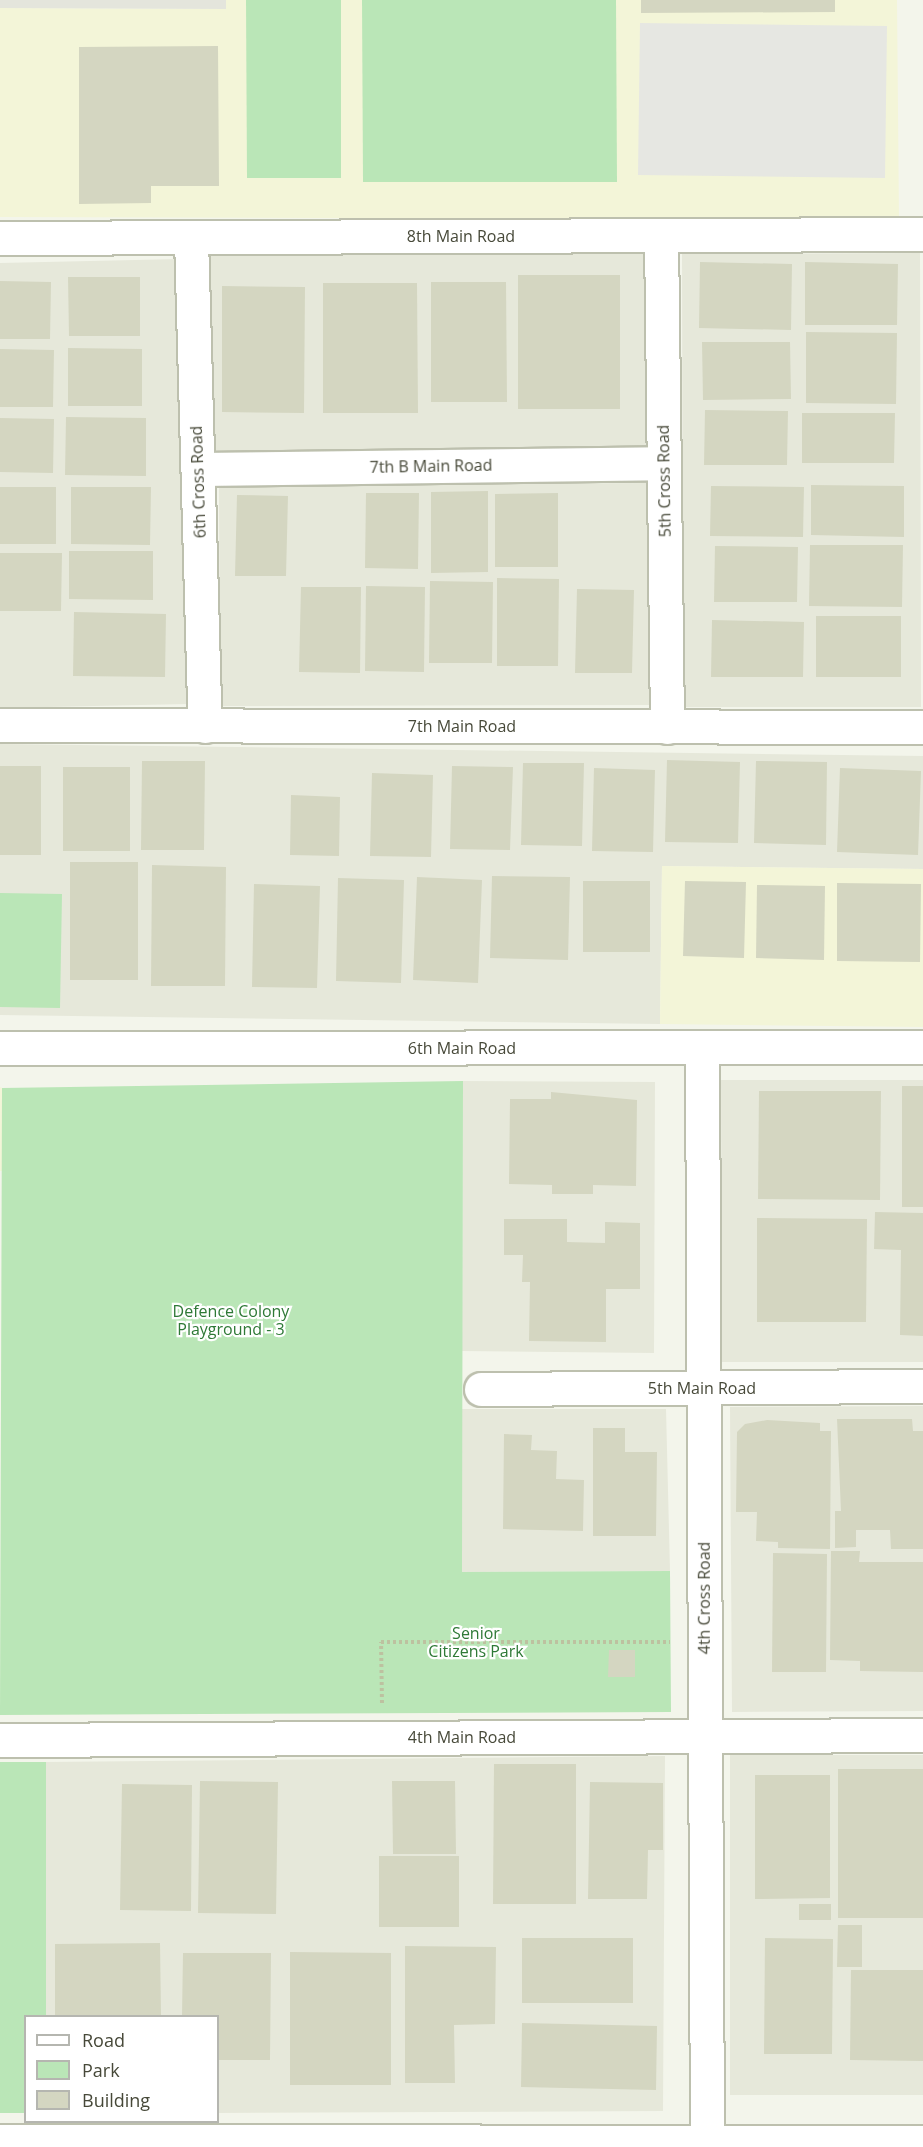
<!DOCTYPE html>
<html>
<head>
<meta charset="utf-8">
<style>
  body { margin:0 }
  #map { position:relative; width:923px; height:2147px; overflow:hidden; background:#f3f5eb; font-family:"Open Sans",sans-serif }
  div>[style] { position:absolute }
  .residential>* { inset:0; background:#e6e8da }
  .commercial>* { inset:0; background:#f3f5d8 }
  .industrial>* { inset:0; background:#e4e5dc }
  .green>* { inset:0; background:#bae6b7 }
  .parking>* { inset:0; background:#e6e7e2 }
  .building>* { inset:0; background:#d4d6c1 }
  .path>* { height:4px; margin-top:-2px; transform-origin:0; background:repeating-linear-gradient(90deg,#bdc1a0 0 3px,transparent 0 6px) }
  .roads { filter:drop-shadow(2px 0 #bdc0ae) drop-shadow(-2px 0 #bdc0ae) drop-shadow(0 2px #bdc0ae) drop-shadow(0 -2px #bdc0ae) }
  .minor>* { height:33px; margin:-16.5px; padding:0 16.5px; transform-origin:16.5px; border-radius:16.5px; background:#fff }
  .tertiary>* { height:33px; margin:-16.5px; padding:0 16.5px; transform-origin:16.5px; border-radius:16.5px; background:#fff }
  span { translate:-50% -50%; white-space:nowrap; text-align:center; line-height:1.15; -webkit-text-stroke:4.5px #fff; paint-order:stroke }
  .street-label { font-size:16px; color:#474939 }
  .park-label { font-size:16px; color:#2e7936 }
  .legend { position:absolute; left:24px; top:2015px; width:195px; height:108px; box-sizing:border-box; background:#fff; border:2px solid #b5b6b0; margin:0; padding:8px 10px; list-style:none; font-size:18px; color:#474939 }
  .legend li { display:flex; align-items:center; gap:12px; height:30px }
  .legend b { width:30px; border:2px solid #b5b6b0 }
</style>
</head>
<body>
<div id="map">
  <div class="residential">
    <div style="clip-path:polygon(647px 253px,647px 452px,208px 452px,207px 254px)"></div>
    <div style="clip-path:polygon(920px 253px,921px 707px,683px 707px,682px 254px)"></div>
    <div style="clip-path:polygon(180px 259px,188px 704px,0 708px,0 263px)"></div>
    <div style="clip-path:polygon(649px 483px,650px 705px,220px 706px,219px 485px)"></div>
    <div style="clip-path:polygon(0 744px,923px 756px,923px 869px,662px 866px,660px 1024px,0 1015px)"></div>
    <div style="clip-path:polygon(721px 1080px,923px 1080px,923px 1362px,722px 1362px)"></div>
    <div style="clip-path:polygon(463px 1081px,655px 1082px,654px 1353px,462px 1351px)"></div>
    <div style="clip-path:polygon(923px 1406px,923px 1711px,732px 1712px,730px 1407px)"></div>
    <div style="clip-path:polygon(462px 1409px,666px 1409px,670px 1571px,462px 1572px)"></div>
    <div style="clip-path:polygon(730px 1755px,923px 1755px,923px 2095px,730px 2095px)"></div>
    <div style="clip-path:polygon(665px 1756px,663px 2111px,218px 2113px,218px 2016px,46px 2016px,46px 1762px)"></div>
  </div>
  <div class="commercial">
    <div style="clip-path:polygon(226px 0,897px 0,899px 220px,0 217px,0 8px,226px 9px)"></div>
    <div style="clip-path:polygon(662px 866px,923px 869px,923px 1027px,660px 1024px)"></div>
    <div style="clip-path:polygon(0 1087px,2px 1088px,3px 1171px,0 1171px)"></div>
  </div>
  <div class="industrial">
    <div style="clip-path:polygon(0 0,226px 0,226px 9px,0 8px)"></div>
  </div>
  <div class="green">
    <div style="clip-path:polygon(246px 0,341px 0,341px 178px,247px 178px)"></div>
    <div style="clip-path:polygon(362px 0,616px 0,617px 182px,363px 182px)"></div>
    <div style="clip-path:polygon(0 893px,62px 894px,60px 1008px,0 1007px)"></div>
    <div style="clip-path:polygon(463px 1081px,462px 1572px,670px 1571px,671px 1712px,0 1715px,2px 1088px)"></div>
    <div style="clip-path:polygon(0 1762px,46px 1762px,46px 2016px,26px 2016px,25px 2113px,0 2113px)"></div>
  </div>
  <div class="parking">
    <div style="clip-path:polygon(640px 23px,887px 26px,885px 178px,638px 175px)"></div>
  </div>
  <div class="building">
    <div style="clip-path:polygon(641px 0,835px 0,835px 12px,641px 13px)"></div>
    <div style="clip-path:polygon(218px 46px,219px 186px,151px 186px,151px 203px,79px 204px,79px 47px)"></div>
    <div style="clip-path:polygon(700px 262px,792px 264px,791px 330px,699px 328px)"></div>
    <div style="clip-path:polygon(805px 262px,898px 264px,897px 325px,805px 325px)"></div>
    <div style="clip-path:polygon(518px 275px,620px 275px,620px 409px,518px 409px)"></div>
    <div style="clip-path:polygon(68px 277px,140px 277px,140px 336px,69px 336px)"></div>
    <div style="clip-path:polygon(0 281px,51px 282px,50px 339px,0 339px)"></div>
    <div style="clip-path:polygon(431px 282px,506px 282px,507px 402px,431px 402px)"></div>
    <div style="clip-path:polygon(323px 283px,417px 283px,418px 413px,323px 413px)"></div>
    <div style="clip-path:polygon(222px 286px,305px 287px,304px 413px,222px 412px)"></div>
    <div style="clip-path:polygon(806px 332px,897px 333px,896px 404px,806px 403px)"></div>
    <div style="clip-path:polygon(702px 342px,790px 342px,791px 399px,703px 400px)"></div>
    <div style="clip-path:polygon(68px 348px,142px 349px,142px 406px,68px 406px)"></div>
    <div style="clip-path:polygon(0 349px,54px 350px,53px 407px,0 407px)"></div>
    <div style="clip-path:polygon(705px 410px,788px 411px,787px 465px,704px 465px)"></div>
    <div style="clip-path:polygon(802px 413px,895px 413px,894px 463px,802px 463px)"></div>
    <div style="clip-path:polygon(66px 417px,146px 418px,146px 476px,65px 475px)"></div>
    <div style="clip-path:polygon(0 418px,54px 419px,53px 473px,0 472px)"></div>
    <div style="clip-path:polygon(811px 485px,904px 486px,904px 537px,811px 535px)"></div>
    <div style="clip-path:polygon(711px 486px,804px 487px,803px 537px,710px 536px)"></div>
    <div style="clip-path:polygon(0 487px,56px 487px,56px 544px,0 544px)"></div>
    <div style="clip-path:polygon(71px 487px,151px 487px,150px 545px,71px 544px)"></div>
    <div style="clip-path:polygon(488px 491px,488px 572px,431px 573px,431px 492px)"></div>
    <div style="clip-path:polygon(366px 493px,419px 493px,418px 569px,365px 568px)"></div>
    <div style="clip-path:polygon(558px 493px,558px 567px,495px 567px,495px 494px)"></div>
    <div style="clip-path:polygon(237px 495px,288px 496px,286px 576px,235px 576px)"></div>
    <div style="clip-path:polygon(810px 545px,903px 545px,902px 607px,809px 606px)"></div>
    <div style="clip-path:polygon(715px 546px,798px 547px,797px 602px,714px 602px)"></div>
    <div style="clip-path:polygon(69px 551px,153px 551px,153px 600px,69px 599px)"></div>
    <div style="clip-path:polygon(0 553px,62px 553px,61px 611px,0 611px)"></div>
    <div style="clip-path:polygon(497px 578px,559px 579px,558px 666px,497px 666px)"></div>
    <div style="clip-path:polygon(430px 581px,493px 582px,492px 663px,429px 663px)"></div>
    <div style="clip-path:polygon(366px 586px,425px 587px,424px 672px,365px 671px)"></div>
    <div style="clip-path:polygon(301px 587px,361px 587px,360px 673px,299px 672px)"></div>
    <div style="clip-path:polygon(577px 589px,634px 590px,632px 673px,575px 673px)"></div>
    <div style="clip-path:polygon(74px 612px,166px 614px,165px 677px,73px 676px)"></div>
    <div style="clip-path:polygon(816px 616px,901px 616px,901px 677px,816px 677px)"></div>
    <div style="clip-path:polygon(712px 620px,804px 622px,803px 677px,711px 677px)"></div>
    <div style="clip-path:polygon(667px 760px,740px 762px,738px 843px,665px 842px)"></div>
    <div style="clip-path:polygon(142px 761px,205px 761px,204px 850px,141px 850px)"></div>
    <div style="clip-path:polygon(756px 761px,827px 762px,826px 845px,754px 843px)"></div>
    <div style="clip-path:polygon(523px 763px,584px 763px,582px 846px,521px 845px)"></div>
    <div style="clip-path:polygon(0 766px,41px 766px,41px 855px,0 855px)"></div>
    <div style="clip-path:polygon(452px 766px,513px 767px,510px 850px,450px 849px)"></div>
    <div style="clip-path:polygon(63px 767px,130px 767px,130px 851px,63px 851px)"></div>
    <div style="clip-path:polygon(594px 768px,655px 770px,653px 852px,592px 851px)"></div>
    <div style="clip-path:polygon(840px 768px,921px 771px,918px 855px,837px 852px)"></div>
    <div style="clip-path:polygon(372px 773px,433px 775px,431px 857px,370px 856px)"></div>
    <div style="clip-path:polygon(291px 795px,340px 797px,339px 856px,290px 855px)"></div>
    <div style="clip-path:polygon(70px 862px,138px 862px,138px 980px,70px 980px)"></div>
    <div style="clip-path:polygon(152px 865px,226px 867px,225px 986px,151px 986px)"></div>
    <div style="clip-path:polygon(492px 876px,570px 877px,568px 960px,490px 958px)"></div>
    <div style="clip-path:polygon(417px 877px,482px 880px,478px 983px,413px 980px)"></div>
    <div style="clip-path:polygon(338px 878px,404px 880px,401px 983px,336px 981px)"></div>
    <div style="clip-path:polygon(583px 881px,650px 881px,650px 952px,583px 952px)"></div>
    <div style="clip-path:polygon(685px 881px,746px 882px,744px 958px,683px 956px)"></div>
    <div style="clip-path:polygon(837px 883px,921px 884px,920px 962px,837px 961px)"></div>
    <div style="clip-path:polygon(254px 884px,320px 886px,317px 988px,252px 987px)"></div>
    <div style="clip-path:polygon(757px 885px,825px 886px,824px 960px,756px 958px)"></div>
    <div style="clip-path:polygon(902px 1086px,923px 1086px,923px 1207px,902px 1207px)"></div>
    <div style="clip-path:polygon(759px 1091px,881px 1091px,880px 1200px,758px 1199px)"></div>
    <div style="clip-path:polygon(551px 1092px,637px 1100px,636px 1186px,593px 1185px,593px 1194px,552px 1194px,552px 1185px,509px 1184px,510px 1099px,551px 1099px)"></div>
    <div style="clip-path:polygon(875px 1212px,923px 1213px,923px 1336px,900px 1335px,901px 1250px,874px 1249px)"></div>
    <div style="clip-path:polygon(757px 1218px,867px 1219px,866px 1322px,757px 1322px)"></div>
    <div style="clip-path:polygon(504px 1219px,567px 1219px,567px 1242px,605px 1243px,605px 1222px,640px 1223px,640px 1289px,606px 1289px,606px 1342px,529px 1341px,530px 1282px,522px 1282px,523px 1255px,504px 1255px)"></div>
    <div style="clip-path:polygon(837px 1419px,912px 1419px,913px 1431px,923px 1431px,923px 1549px,891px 1549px,890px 1530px,856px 1530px,856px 1547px,835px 1548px,835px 1511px,841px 1511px)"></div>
    <div style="clip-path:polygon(767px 1420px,820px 1423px,820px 1431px,831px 1431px,830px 1549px,778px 1548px,778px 1542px,756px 1541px,757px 1512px,736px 1512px,737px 1432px,745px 1424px)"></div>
    <div style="clip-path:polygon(593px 1428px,625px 1428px,625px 1452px,657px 1452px,656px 1536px,593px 1536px)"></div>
    <div style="clip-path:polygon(504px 1434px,532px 1435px,531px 1450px,557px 1451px,556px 1479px,584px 1480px,583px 1531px,503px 1529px)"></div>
    <div style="clip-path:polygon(831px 1551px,860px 1551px,859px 1562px,923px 1562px,923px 1672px,860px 1671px,860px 1661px,830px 1660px)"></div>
    <div style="clip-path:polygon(773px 1553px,827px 1554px,826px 1672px,772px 1672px)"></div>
    <div style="clip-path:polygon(609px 1650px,635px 1650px,635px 1677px,608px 1677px)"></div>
    <div style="clip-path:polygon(494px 1764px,576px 1764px,576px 1904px,493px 1904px)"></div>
    <div style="clip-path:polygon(838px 1769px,923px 1769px,923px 1918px,838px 1918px)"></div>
    <div style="clip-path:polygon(755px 1775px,830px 1775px,830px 1898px,755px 1899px)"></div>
    <div style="clip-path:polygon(200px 1781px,278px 1782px,276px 1914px,198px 1913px)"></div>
    <div style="clip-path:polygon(392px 1781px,455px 1781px,456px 1854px,393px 1854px)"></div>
    <div style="clip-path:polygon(590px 1782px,663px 1783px,663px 1850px,648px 1850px,647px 1899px,588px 1899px)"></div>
    <div style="clip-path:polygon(122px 1784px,192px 1785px,191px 1911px,120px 1910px)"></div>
    <div style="clip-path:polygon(379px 1856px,459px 1856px,459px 1927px,379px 1927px)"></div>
    <div style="clip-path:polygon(799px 1904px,831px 1904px,831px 1920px,799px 1920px)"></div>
    <div style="clip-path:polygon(838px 1925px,862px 1925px,862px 1967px,837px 1967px)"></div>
    <div style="clip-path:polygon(522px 1938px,633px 1938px,633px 2003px,522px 2003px)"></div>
    <div style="clip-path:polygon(765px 1938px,833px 1939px,832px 2054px,764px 2054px)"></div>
    <div style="clip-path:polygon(160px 1943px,161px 2016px,55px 2016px,55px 1944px)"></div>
    <div style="clip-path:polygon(405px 1946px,496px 1947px,495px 2024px,454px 2025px,455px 2083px,405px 2083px)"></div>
    <div style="clip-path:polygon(290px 1952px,391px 1953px,391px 2085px,290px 2085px)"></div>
    <div style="clip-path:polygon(183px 1953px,271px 1953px,270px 2060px,218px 2060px,218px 2016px,182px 2016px)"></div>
    <div style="clip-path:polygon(851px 1970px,923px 1970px,923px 2061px,850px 2060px)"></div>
    <div style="clip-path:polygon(522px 2023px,657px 2026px,656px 2090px,521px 2087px)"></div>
  </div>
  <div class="path">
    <div style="left:382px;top:1703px;width:61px;rotate:-90.9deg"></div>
    <div style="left:381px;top:1642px;width:289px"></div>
  </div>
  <div class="roads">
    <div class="minor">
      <div style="left:661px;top:235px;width:492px;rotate:89.3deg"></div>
      <div style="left:0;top:238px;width:923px;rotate:-0.25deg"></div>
      <div style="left:191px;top:238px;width:488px;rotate:88.4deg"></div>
      <div style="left:198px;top:469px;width:466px;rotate:-0.7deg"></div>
      <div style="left:0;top:725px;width:923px;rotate:0.12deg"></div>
      <div style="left:702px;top:1048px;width:1099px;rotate:89.74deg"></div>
      <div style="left:481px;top:1389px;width:442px;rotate:-0.4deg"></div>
      <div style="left:0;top:1740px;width:923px;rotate:-0.31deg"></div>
      <div style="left:0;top:2141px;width:923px;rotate:0.06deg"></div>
    </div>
    <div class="tertiary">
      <div style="left:0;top:1048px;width:923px;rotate:-0.06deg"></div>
    </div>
  </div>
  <div class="street-label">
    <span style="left:461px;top:236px">8th Main Road</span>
    <span style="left:431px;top:466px;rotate:-1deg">7th B Main Road</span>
    <span style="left:664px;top:481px;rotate:-91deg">5th Cross Road</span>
    <span style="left:198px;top:482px;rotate:-92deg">6th Cross Road</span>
    <span style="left:462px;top:726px">7th Main Road</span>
    <span style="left:462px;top:1048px">6th Main Road</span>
    <span style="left:702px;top:1388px">5th Main Road</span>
    <span style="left:704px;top:1598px;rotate:-90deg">4th Cross Road</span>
    <span style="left:462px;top:1737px">4th Main Road</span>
  </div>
  <div class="park-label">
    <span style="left:231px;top:1320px">Defence Colony<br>Playground - 3</span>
    <span style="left:476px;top:1642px">Senior<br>Citizens Park</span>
  </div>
  <ul class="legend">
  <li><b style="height:8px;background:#fff"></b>Road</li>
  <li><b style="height:16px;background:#bae6b7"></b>Park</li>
  <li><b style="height:16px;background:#d4d6c1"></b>Building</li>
  </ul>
</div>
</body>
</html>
